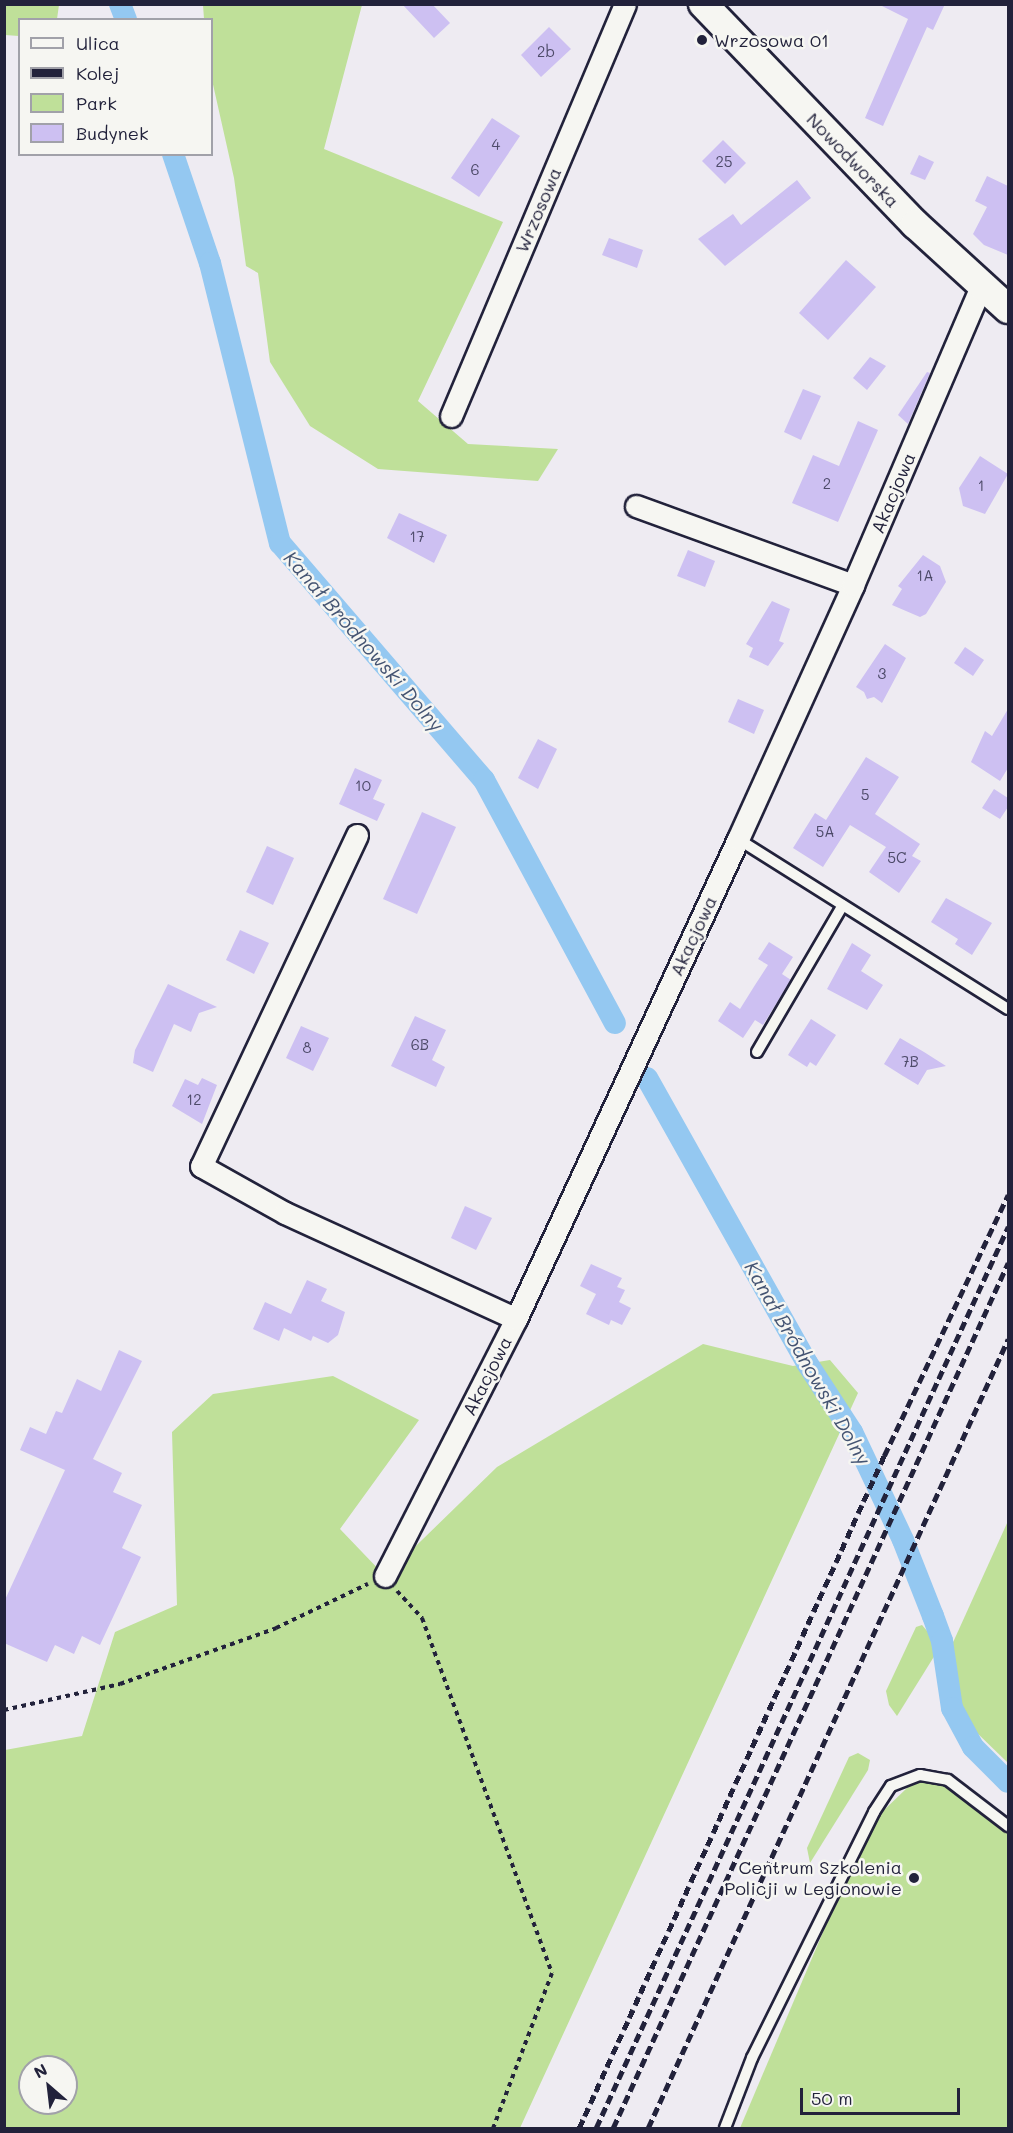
<!DOCTYPE html>
<html>
<head>
<meta charset="utf-8">
<style>
  body { margin:0 }
  #map { position:relative; width:1013px; height:2133px; overflow:hidden; background:#eeebf2; font-family:Mali,sans-serif }
  div>[style] { position:absolute }
  .green>* { inset:0; background:#bfe099 }
  .canal>* { height:22px; margin:-11px; padding:0 11px; transform-origin:11px; border-radius:11px; background:#94c8f1 }
  .building>* { inset:0; background:#cdc0f2 }
  .path>* { height:4px; margin-top:-2px; transform-origin:0; background:repeating-linear-gradient(90deg,#22223b 0 4.5px,transparent 0 9px) }
  .roads { filter:drop-shadow(2px 0 #22223b) drop-shadow(-2px 0 #22223b) drop-shadow(0 2px #22223b) drop-shadow(0 -2px #22223b) }
  .service>* { height:10px; margin:-5px; padding:0 5px; transform-origin:5px; border-radius:5px; background:#f6f6f2 }
  .minor>* { height:21px; margin:-10.5px; padding:0 10.5px; transform-origin:10.5px; border-radius:10.5px; background:#f6f6f2 }
  .secondary>* { height:28px; margin:-14px; padding:0 14px; transform-origin:14px; border-radius:14px; background:#f6f6f2 }
  .rail>* { height:4.5px; margin-top:-2.25px; transform-origin:0; background:repeating-linear-gradient(90deg,#22223b 0 9px,transparent 0 13.5px) }
  .dots>* { width:16px; height:16px; translate:-50% -50%; box-sizing:border-box; border:3px solid #f6f6f2; border-radius:50% }
  span { translate:-50% -50%; white-space:nowrap; text-align:center; line-height:1.15; -webkit-text-stroke:5px #f6f6f2; paint-order:stroke }
  .number-label { font-size:15px; color:#4d4a69 }
  .number-label span { -webkit-text-stroke-width:0 }
  .poi-label { font-size:18px; color:#22223b }
  .left { translate:0 -50%; text-align:left }
  .right { translate:-100% -50%; text-align:right }
  .street-label { font-size:18px; color:#22223b }
  .water-label { font-size:20px; color:#445472; font-style:italic }
  .frame { position:absolute; inset:0; border:6px solid #22223b; pointer-events:none }
  .legend { position:absolute; left:18px; top:18px; width:195px; height:138px; box-sizing:border-box; background:#f6f6f2; border:2px solid #a1a1a9; margin:0; padding:8px 10px; list-style:none; font-size:18px; color:#22223b }
  .legend li { display:flex; align-items:center; gap:12px; height:30px }
  .legend b { width:30px; border:2px solid #a1a1a9 }
  .north { position:absolute; left:18px; top:2055px; width:60px; height:60px; box-sizing:border-box; background:#f6f6f2; border:2px solid #a1a1a9; border-radius:50%; rotate:332deg; font-size:16px; font-weight:700; line-height:24px; text-align:center; color:#22223b }
  .north::after { content:''; display:block; margin:auto; width:21px; height:27px; background:#22223b; clip-path:polygon(50% 0,100% 100%,50% 72%,0 100%) }
  .scale { position:absolute; left:800px; top:2088px; width:160px; height:27px; box-sizing:border-box; border:3px solid #22223b; border-top:0; padding-left:8px; font-size:18px; line-height:21px; white-space:nowrap; color:#22223b; -webkit-text-stroke:4px #f6f6f2; paint-order:stroke }
</style>
</head>
<body>
<div id="map">
  <div class="green">
    <div style="clip-path:polygon(4px 5px,5px 4px,59px 5px,57px 19px,20px 20px,19px 36px,5px 35px)"></div>
    <div style="clip-path:polygon(203px 5px,362px 5px,324px 149px,503px 222px,418px 401px,468px 444px,558px 449px,538px 481px,378px 469px,310px 426px,270px 362px,258px 273px,246px 266px,234px 178px,212px 80px,212px 20px,204px 19px)"></div>
    <div style="clip-path:polygon(evenodd,703px 1344px,793px 1366px,830px 1360px,858px 1393px,520px 2128px,5px 2128px,5px 1750px,82px 1736px,115px 1632px,177px 1605px,172px 1432px,213px 1394px,333px 1376px,419px 1420px,340px 1529px,385px 1576px,497px 1467px,703px 1344px,30px 2067px,66px 2067px,66px 2103px,30px 2103px,30px 2067px)"></div>
    <div style="clip-path:polygon(1008px 1521px,1008px 1763px,973px 1729px,964px 1714px,950px 1649px)"></div>
    <div style="clip-path:polygon(922px 1625px,934px 1639px,935px 1655px,897px 1716px,889px 1705px,886px 1691px,916px 1627px)"></div>
    <div style="clip-path:polygon(858px 1753px,870px 1760px,868px 1770px,810px 1863px,807px 1848px,849px 1757px)"></div>
    <div style="clip-path:polygon(926px 1780px,939px 1781px,1008px 1833px,1008px 2128px,740px 2128px,826px 1925px,881px 1813px,908px 1787px)"></div>
  </div>
  <div class="canal">
    <div style="left:120px;top:4px;width:17px;rotate:69deg"></div>
    <div style="left:173px;top:154px;width:115px;rotate:71.3deg"></div>
    <div style="left:210px;top:263px;width:289px;rotate:76deg"></div>
    <div style="left:280px;top:543px;width:313px;rotate:49.3deg"></div>
    <div style="left:484px;top:780px;width:276px;rotate:61.7deg"></div>
    <div style="left:647px;top:1078px;width:327px;rotate:60.7deg"></div>
    <div style="left:807px;top:1363px;width:82px;rotate:56.9deg"></div>
    <div style="left:852px;top:1432px;width:119px;rotate:64.7deg"></div>
    <div style="left:903px;top:1540px;width:82px;rotate:68.5deg"></div>
    <div style="left:933px;top:1616px;width:27px;rotate:70deg"></div>
    <div style="left:942px;top:1641px;width:68px;rotate:81.5deg"></div>
    <div style="left:952px;top:1708px;width:44px;rotate:61.7deg"></div>
    <div style="left:973px;top:1747px;width:49px;rotate:45deg"></div>
  </div>
  <div class="building">
    <div style="clip-path:polygon(402px 4px,432px 4px,450px 23px,434px 38px)"></div>
    <div style="clip-path:polygon(878px 4px,945px 4px,933px 30px,927px 27px,883px 126px,865px 118px,908px 19px)"></div>
    <div style="clip-path:polygon(549px 27px,571px 49px,541px 77px,521px 55px)"></div>
    <div style="clip-path:polygon(492px 118px,520px 136px,479px 197px,451px 178px)"></div>
    <div style="clip-path:polygon(723px 140px,746px 163px,725px 184px,702px 161px)"></div>
    <div style="clip-path:polygon(919px 155px,934px 162px,925px 180px,910px 174px)"></div>
    <div style="clip-path:polygon(987px 176px,1008px 186px,1008px 255px,984px 245px,973px 234px,987px 207px,975px 201px)"></div>
    <div style="clip-path:polygon(797px 180px,811px 198px,725px 266px,698px 239px,733px 214px,741px 225px)"></div>
    <div style="clip-path:polygon(609px 238px,643px 250px,637px 268px,602px 255px)"></div>
    <div style="clip-path:polygon(846px 260px,876px 287px,828px 340px,799px 313px)"></div>
    <div style="clip-path:polygon(870px 357px,886px 366px,867px 390px,853px 378px)"></div>
    <div style="clip-path:polygon(927px 372px,930px 373px,908px 424px,898px 415px)"></div>
    <div style="clip-path:polygon(803px 389px,821px 396px,801px 440px,784px 432px)"></div>
    <div style="clip-path:polygon(858px 421px,878px 430px,838px 522px,792px 503px,813px 455px,839px 466px)"></div>
    <div style="clip-path:polygon(980px 456px,1008px 474px,985px 514px,963px 506px,959px 488px)"></div>
    <div style="clip-path:polygon(399px 513px,447px 535px,434px 563px,387px 538px)"></div>
    <div style="clip-path:polygon(688px 550px,715px 561px,705px 587px,677px 576px)"></div>
    <div style="clip-path:polygon(923px 555px,940px 566px,946px 582px,926px 614px,920px 617px,892px 605px,902px 589px,898px 586px)"></div>
    <div style="clip-path:polygon(772px 601px,790px 609px,779px 641px,784px 643px,768px 666px,749px 657px,753px 648px,746px 644px)"></div>
    <div style="clip-path:polygon(885px 644px,906px 658px,882px 703px,874px 697px,867px 699px,864px 692px,856px 687px)"></div>
    <div style="clip-path:polygon(965px 647px,984px 660px,973px 676px,954px 663px)"></div>
    <div style="clip-path:polygon(738px 699px,764px 710px,754px 734px,728px 722px)"></div>
    <div style="clip-path:polygon(1008px 709px,1008px 768px,1000px 781px,971px 762px,985px 731px,992px 736px)"></div>
    <div style="clip-path:polygon(538px 739px,557px 749px,538px 789px,518px 778px)"></div>
    <div style="clip-path:polygon(866px 757px,899px 777px,875px 814px,920px 844px,912px 856px,921px 861px,899px 893px,869px 872px,886px 847px,850px 825px,823px 867px,793px 848px,815px 813px,826px 820px)"></div>
    <div style="clip-path:polygon(355px 768px,382px 780px,373px 799px,385px 804px,377px 821px,339px 804px)"></div>
    <div style="clip-path:polygon(994px 789px,1008px 798px,1008px 807px,1000px 819px,982px 808px)"></div>
    <div style="clip-path:polygon(422px 812px,456px 827px,417px 914px,383px 899px)"></div>
    <div style="clip-path:polygon(267px 846px,294px 858px,273px 905px,246px 892px)"></div>
    <div style="clip-path:polygon(946px 898px,992px 923px,972px 955px,955px 944px,958px 939px,931px 922px)"></div>
    <div style="clip-path:polygon(240px 930px,269px 943px,254px 974px,226px 960px)"></div>
    <div style="clip-path:polygon(769px 942px,793px 957px,782px 974px,791px 980px,763px 1025px,755px 1020px,743px 1038px,718px 1021px,730px 1002px,740px 1009px,755px 985px,768px 965px,758px 959px)"></div>
    <div style="clip-path:polygon(852px 943px,871px 955px,861px 971px,883px 985px,867px 1010px,827px 989px)"></div>
    <div style="clip-path:polygon(168px 984px,217px 1007px,199px 1013px,191px 1032px,174px 1024px,153px 1072px,133px 1063px,135px 1050px)"></div>
    <div style="clip-path:polygon(415px 1016px,446px 1030px,432px 1060px,445px 1067px,436px 1087px,391px 1066px)"></div>
    <div style="clip-path:polygon(811px 1019px,836px 1035px,816px 1066px,810px 1062px,807px 1067px,788px 1055px)"></div>
    <div style="clip-path:polygon(301px 1026px,329px 1038px,313px 1071px,286px 1058px)"></div>
    <div style="clip-path:polygon(900px 1038px,924px 1052px,946px 1066px,927px 1070px,918px 1085px,903px 1076px,884px 1064px)"></div>
    <div style="clip-path:polygon(202px 1078px,217px 1085px,202px 1124px,172px 1106px,185px 1079px,198px 1085px)"></div>
    <div style="clip-path:polygon(465px 1206px,492px 1218px,476px 1250px,451px 1238px)"></div>
    <div style="clip-path:polygon(591px 1264px,622px 1278px,617px 1287px,625px 1290px,619px 1302px,631px 1308px,622px 1325px,611px 1320px,609px 1325px,586px 1314px,596px 1294px,580px 1286px)"></div>
    <div style="clip-path:polygon(307px 1280px,327px 1289px,321px 1301px,345px 1312px,338px 1335px,328px 1343px,313px 1336px,311px 1341px,284px 1328px,279px 1341px,253px 1329px,265px 1302px,291px 1314px)"></div>
    <div style="clip-path:polygon(119px 1350px,142px 1361px,93px 1459px,122px 1473px,113px 1492px,142px 1505px,122px 1548px,141px 1557px,100px 1645px,82px 1636px,74px 1654px,55px 1645px,47px 1662px,4px 1643px,4px 1602px,65px 1470px,20px 1450px,30px 1427px,46px 1434px,56px 1411px,62px 1413px,77px 1379px,101px 1391px)"></div>
  </div>
  <div class="path">
    <div style="left:397px;top:1591px;width:37px;rotate:47deg"></div>
    <div style="left:422px;top:1618px;width:378px;rotate:69.9deg"></div>
    <div style="left:552px;top:1973px;width:166px;rotate:110.8deg"></div>
    <div style="left:4px;top:1710px;width:119px;rotate:-12.6deg"></div>
    <div style="left:120px;top:1684px;width:166px;rotate:-19.7deg"></div>
    <div style="left:276px;top:1628px;width:102px;rotate:-25.6deg"></div>
  </div>
  <div class="roads">
    <div class="service">
      <div style="left:738px;top:839px;width:319px;rotate:32.2deg"></div>
      <div style="left:757px;top:1052px;width:170px;rotate:-59.7deg"></div>
      <div style="left:725px;top:2128px;width:75px;rotate:-68.9deg"></div>
      <div style="left:752px;top:2058px;width:275px;rotate:-63.6deg"></div>
      <div style="left:874px;top:1812px;width:31px;rotate:-57deg"></div>
      <div style="left:891px;top:1786px;width:31px;rotate:-21deg"></div>
      <div style="left:920px;top:1775px;width:28px;rotate:10deg"></div>
      <div style="left:948px;top:1780px;width:76px;rotate:37.5deg"></div>
    </div>
    <div class="minor">
      <div style="left:451px;top:416px;width:447px;rotate:-67.1deg"></div>
      <div style="left:636px;top:506px;width:231px;rotate:20deg"></div>
      <div style="left:357px;top:835px;width:366px;rotate:115.2deg"></div>
      <div style="left:201px;top:1166px;width:96px;rotate:29.2deg"></div>
      <div style="left:285px;top:1213px;width:254px;rotate:24.6deg"></div>
      <div style="left:385px;top:1576px;width:288px;rotate:-63deg"></div>
      <div style="left:516px;top:1319px;width:529px;rotate:-65.18deg"></div>
      <div style="left:738px;top:839px;width:279px;rotate:-65.6deg"></div>
      <div style="left:853px;top:585px;width:325px;rotate:-66.8deg"></div>
    </div>
    <div class="secondary">
      <div style="left:703px;top:4px;width:306px;rotate:46.1deg"></div>
      <div style="left:915px;top:224px;width:126px;rotate:42.4deg"></div>
    </div>
  </div>
  <div class="rail">
    <div style="left:579px;top:2128px;width:738px;rotate:-65.59deg"></div>
    <div style="left:884px;top:1456px;width:289px;rotate:-64.6deg"></div>
    <div style="left:596px;top:2128px;width:991px;rotate:-65.43deg"></div>
    <div style="left:613px;top:2128px;width:951px;rotate:-65.46deg"></div>
    <div style="left:648px;top:2128px;width:867px;rotate:-65.47deg"></div>
  </div>
  <div class="dots">
    <div style="left:702px;top:40px;background:#22223b"></div>
    <div style="left:914px;top:1878px;background:#22223b"></div>
  </div>
  <div class="number-label">
    <span style="left:546px;top:52px">2b</span>
    <span style="left:496px;top:145px">4</span>
    <span style="left:724px;top:162px">25</span>
    <span style="left:475px;top:170px">6</span>
    <span style="left:827px;top:484px">2</span>
    <span style="left:981px;top:486px">1</span>
    <span style="left:417px;top:537px">17</span>
    <span style="left:925px;top:576px">1A</span>
    <span style="left:882px;top:674px">3</span>
    <span style="left:363px;top:786px">10</span>
    <span style="left:865px;top:795px">5</span>
    <span style="left:825px;top:832px">5A</span>
    <span style="left:897px;top:858px">5C</span>
    <span style="left:420px;top:1045px">6B</span>
    <span style="left:307px;top:1048px">8</span>
    <span style="left:910px;top:1062px">7B</span>
    <span style="left:194px;top:1100px">12</span>
  </div>
  <div class="poi-label">
    <span class="left" style="left:714px;top:40px">Wrzosowa 01</span>
    <span class="right" style="left:902px;top:1878px">Centrum Szkolenia<br>Policji w Legionowie</span>
  </div>
  <div class="street-label">
    <span style="left:853px;top:160px;rotate:46deg">Nowodworska</span>
    <span style="left:538px;top:210px;rotate:-67deg">Wrzosowa</span>
    <span style="left:893px;top:493px;rotate:-67deg">Akacjowa</span>
    <span style="left:693px;top:936px;rotate:-65deg">Akacjowa</span>
    <span style="left:487px;top:1376px;rotate:-63deg">Akacjowa</span>
  </div>
  <div class="water-label">
    <span style="left:364px;top:641px;rotate:49deg">Kanał Bródnowski Dolny</span>
    <span style="left:808px;top:1363px;rotate:60deg">Kanał Bródnowski Dolny</span>
  </div>
  <div class="frame"></div>
  <ul class="legend">
  <li><b style="height:8px;background:#f6f6f2"></b>Ulica</li>
  <li><b style="height:8px;background:#22223b"></b>Kolej</li>
  <li><b style="height:16px;background:#bfe099"></b>Park</li>
  <li><b style="height:16px;background:#cdc0f2"></b>Budynek</li>
  </ul>
  <div class="north">N</div>
  <div class="scale">50 m</div>
</div>
</body>
</html>
